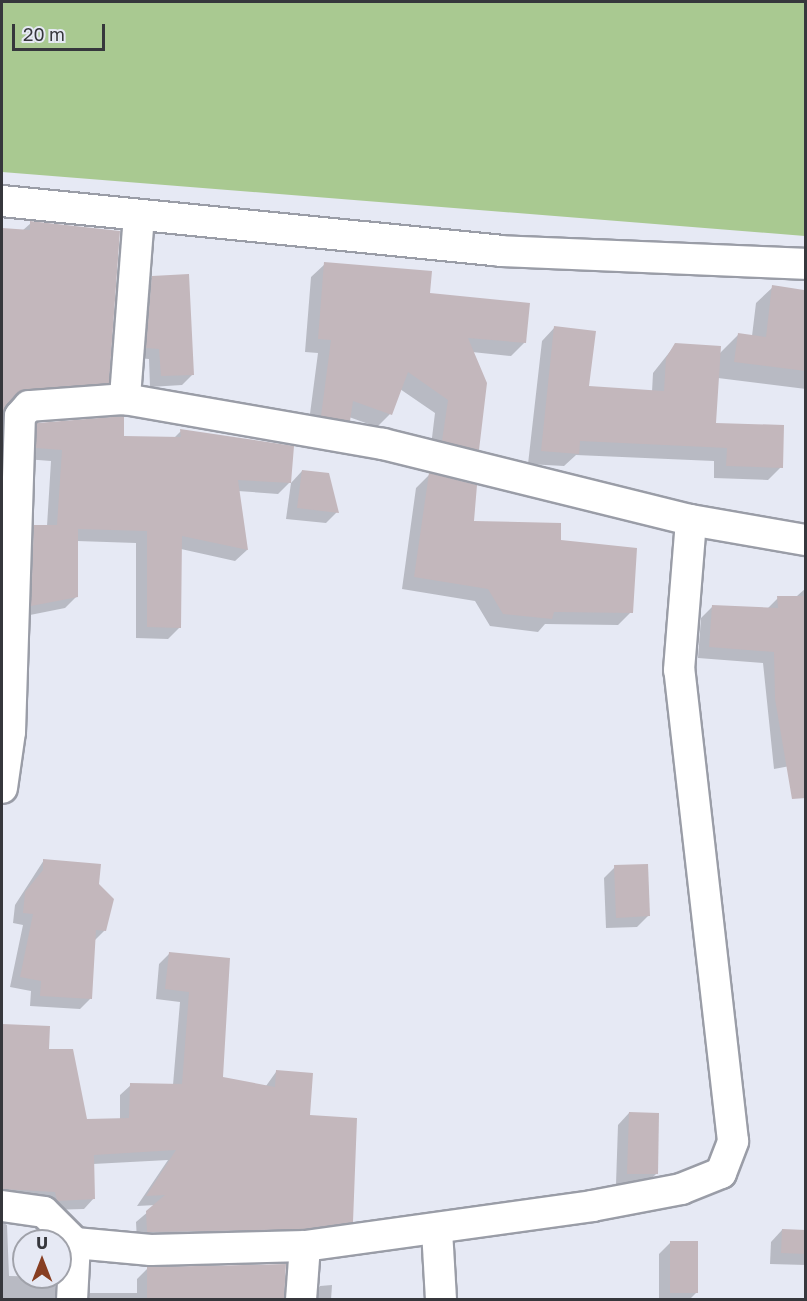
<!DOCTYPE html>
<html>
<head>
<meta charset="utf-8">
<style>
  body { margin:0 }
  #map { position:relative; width:807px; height:1301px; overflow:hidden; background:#e6e9f4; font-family:"Golos Text",sans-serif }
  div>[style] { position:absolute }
  .green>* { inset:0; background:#a9c991 }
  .shadow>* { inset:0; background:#0003 }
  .building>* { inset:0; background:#c3b7bc }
  .roads { filter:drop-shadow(2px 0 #9a9da7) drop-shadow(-2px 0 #9a9da7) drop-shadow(0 2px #9a9da7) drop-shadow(0 -2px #9a9da7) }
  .minor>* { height:30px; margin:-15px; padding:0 15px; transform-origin:15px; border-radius:15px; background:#fff }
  span { translate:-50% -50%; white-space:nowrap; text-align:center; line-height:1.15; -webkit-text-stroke:4.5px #e6e9f4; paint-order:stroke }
  .frame { position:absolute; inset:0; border:3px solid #36373c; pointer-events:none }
  .north { position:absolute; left:12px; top:1229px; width:60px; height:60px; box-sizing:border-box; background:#e6e9f4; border:2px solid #a0a2aa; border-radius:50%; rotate:0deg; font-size:16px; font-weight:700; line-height:24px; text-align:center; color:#36373c }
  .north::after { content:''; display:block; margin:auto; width:21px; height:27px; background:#873e21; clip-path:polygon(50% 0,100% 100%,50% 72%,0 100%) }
  .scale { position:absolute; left:12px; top:24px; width:93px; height:27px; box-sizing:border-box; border:3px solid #36373c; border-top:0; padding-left:8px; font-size:18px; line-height:21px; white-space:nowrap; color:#36373c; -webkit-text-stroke:4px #e6e9f4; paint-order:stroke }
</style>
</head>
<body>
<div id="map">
  <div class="green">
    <div style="clip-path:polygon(2px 2px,805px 2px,805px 236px,2px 172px)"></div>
  </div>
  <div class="shadow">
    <div style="clip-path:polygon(31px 223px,107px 382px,96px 394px,15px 400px,2px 414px,2px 230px,22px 231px)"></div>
    <div style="clip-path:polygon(325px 264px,428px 294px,525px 342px,511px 356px,472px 352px,477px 449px,464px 463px,430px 454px,435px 413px,400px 389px,390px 414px,377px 427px,349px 417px,336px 433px,308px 429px,318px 353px,305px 352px,311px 277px)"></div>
    <div style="clip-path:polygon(152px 277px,193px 374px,182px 385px,150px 387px,149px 359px,136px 358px,141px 289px)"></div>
    <div style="clip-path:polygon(773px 287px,798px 318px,806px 319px,806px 389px,718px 378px,715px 424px,781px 467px,768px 480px,714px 478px,714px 461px,576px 455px,564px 466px,528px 464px,542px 341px,555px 327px,587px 387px,652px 392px,653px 373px,676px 344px,719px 354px,738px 335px,752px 336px,756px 303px)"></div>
    <div style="clip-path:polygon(38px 424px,122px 438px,173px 439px,181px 431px,290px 482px,278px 494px,238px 491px,247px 550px,235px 561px,181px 549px,180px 627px,168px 639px,136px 638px,136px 543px,77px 541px,76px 597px,65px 608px,20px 617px,23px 538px,34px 526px,47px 526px,51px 461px,25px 459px,26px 436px)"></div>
    <div style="clip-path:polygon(302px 471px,337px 512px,326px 523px,286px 519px,291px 483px)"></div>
    <div style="clip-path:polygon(429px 475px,472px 522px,559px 542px,631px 612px,618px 625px,545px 624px,538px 632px,490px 626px,475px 601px,402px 589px,416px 488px)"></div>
    <div style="clip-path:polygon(806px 588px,806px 763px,774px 769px,763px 663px,698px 658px,701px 618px,713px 606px,767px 609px,778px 598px,797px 596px)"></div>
    <div style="clip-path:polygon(44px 860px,98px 885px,105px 930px,94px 941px,90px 999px,80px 1009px,30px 1006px,31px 991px,10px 987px,23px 925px,13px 923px,15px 905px)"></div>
    <div style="clip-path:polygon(615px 867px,648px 916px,637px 927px,606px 928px,604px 878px)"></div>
    <div style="clip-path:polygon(169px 954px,228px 959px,221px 1078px,266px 1086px,276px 1072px,309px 1117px,351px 1221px,341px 1232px,137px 1242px,136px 1222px,156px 1205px,137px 1206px,168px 1160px,93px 1164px,94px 1198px,84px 1209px,48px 1210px,2px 1199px,2px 1026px,48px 1028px,47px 1050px,85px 1121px,120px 1120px,120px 1095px,131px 1085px,173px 1085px,180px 1002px,156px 999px,159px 964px)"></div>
    <div style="clip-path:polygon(629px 1113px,656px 1174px,645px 1185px,616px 1184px,618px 1125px)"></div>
    <div style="clip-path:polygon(2px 1222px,7px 1225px,9px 1276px,55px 1277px,55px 1300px,2px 1300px)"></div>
    <div style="clip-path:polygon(782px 1230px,806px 1231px,806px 1265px,770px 1264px,771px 1242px)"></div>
    <div style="clip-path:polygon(670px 1243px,697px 1292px,689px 1300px,659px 1300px,659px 1254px)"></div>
    <div style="clip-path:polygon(285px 1265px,284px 1300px,84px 1300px,90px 1293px,137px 1293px,137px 1279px,148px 1268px)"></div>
    <div style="clip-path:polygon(332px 1285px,331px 1300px,309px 1300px,320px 1286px)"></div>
  </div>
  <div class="building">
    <div style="clip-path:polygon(30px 221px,120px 231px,109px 383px,17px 394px,3px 415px,2px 447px,2px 228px,30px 230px)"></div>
    <div style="clip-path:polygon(324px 262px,432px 271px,430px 293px,530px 303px,526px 343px,468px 338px,487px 383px,479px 450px,442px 441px,448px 400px,408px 372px,392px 415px,353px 401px,350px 421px,321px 416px,331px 340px,318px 339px)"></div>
    <div style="clip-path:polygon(189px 274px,194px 375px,161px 376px,159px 349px,146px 348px,152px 276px)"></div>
    <div style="clip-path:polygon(772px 285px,804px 290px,806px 371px,734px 362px,738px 333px,766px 337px)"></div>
    <div style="clip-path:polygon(554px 326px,596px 331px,589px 386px,664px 391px,666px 358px,675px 343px,721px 346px,716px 423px,784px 425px,783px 468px,726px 466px,727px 448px,580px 441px,579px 454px,541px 451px)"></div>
    <div style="clip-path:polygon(124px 416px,124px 436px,181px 437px,180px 429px,294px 446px,291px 483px,238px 480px,248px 550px,182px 536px,181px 628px,147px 627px,147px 531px,78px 529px,78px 597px,31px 606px,34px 525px,57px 525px,62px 450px,36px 448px,37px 423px)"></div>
    <div style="clip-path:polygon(302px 470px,329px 473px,339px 513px,297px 508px)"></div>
    <div style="clip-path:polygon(429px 473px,477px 485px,474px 521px,561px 523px,561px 540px,637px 548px,633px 613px,554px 612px,552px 619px,503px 614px,488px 589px,414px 577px)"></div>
    <div style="clip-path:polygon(777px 596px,806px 596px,806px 798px,792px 799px,775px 699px,774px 652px,709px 647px,712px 605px,778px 608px)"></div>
    <div style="clip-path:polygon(43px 859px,101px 864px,99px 884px,114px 899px,106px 931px,96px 930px,92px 999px,40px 996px,41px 981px,20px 977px,33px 914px,23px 913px,25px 892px,43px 870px)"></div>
    <div style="clip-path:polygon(648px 864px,650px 916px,616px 918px,614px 865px)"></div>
    <div style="clip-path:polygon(169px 952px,230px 958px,223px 1077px,275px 1087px,276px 1070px,313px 1073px,310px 1115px,357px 1118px,353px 1222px,304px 1229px,147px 1232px,146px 1211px,165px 1195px,146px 1196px,176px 1150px,94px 1155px,95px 1199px,57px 1201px,55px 1192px,2px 1189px,2px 1024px,50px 1026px,49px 1049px,73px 1049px,87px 1119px,129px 1118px,130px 1083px,182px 1084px,189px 992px,165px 989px)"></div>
    <div style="clip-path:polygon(629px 1112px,659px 1113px,658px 1174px,627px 1174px)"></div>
    <div style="clip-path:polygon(782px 1229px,806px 1230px,806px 1254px,781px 1253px)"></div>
    <div style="clip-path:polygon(670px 1241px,698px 1241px,698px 1293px,670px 1293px)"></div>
    <div style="clip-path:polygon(286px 1264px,284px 1299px,147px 1299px,147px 1267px)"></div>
  </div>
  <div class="roads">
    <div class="minor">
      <div style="left:2px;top:201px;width:500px;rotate:5.7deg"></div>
      <div style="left:499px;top:251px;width:307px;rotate:2.4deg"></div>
      <div style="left:139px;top:215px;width:185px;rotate:94.4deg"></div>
      <div style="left:125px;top:399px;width:262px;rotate:9.9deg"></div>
      <div style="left:383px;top:444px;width:317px;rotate:13.9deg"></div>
      <div style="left:691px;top:520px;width:117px;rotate:9.9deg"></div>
      <div style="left:2px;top:788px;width:57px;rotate:-81.9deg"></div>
      <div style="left:10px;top:732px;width:316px;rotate:-88.2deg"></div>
      <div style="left:20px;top:416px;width:13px;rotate:-48deg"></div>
      <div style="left:29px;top:406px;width:96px;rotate:-4.2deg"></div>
      <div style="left:2px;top:1206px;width:42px;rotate:8.1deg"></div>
      <div style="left:44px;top:1212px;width:44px;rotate:45deg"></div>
      <div style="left:75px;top:1243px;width:57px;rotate:93deg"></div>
      <div style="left:437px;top:1230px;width:70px;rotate:86.7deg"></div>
      <div style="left:75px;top:1243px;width:76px;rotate:5.3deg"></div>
      <div style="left:151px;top:1250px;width:154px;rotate:-1.5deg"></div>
      <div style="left:305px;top:1246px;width:290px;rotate:-7.9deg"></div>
      <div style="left:592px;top:1206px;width:91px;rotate:-10.8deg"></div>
      <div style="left:681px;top:1189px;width:43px;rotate:-21.8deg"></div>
      <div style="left:721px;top:1173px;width:34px;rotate:-69deg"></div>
      <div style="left:733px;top:1141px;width:474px;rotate:-96.5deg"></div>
      <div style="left:679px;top:670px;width:150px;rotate:-85.4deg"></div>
      <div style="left:301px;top:1300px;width:54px;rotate:-85.8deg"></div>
    </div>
  </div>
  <div class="frame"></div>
  <div class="north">U</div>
  <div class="scale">20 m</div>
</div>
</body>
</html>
